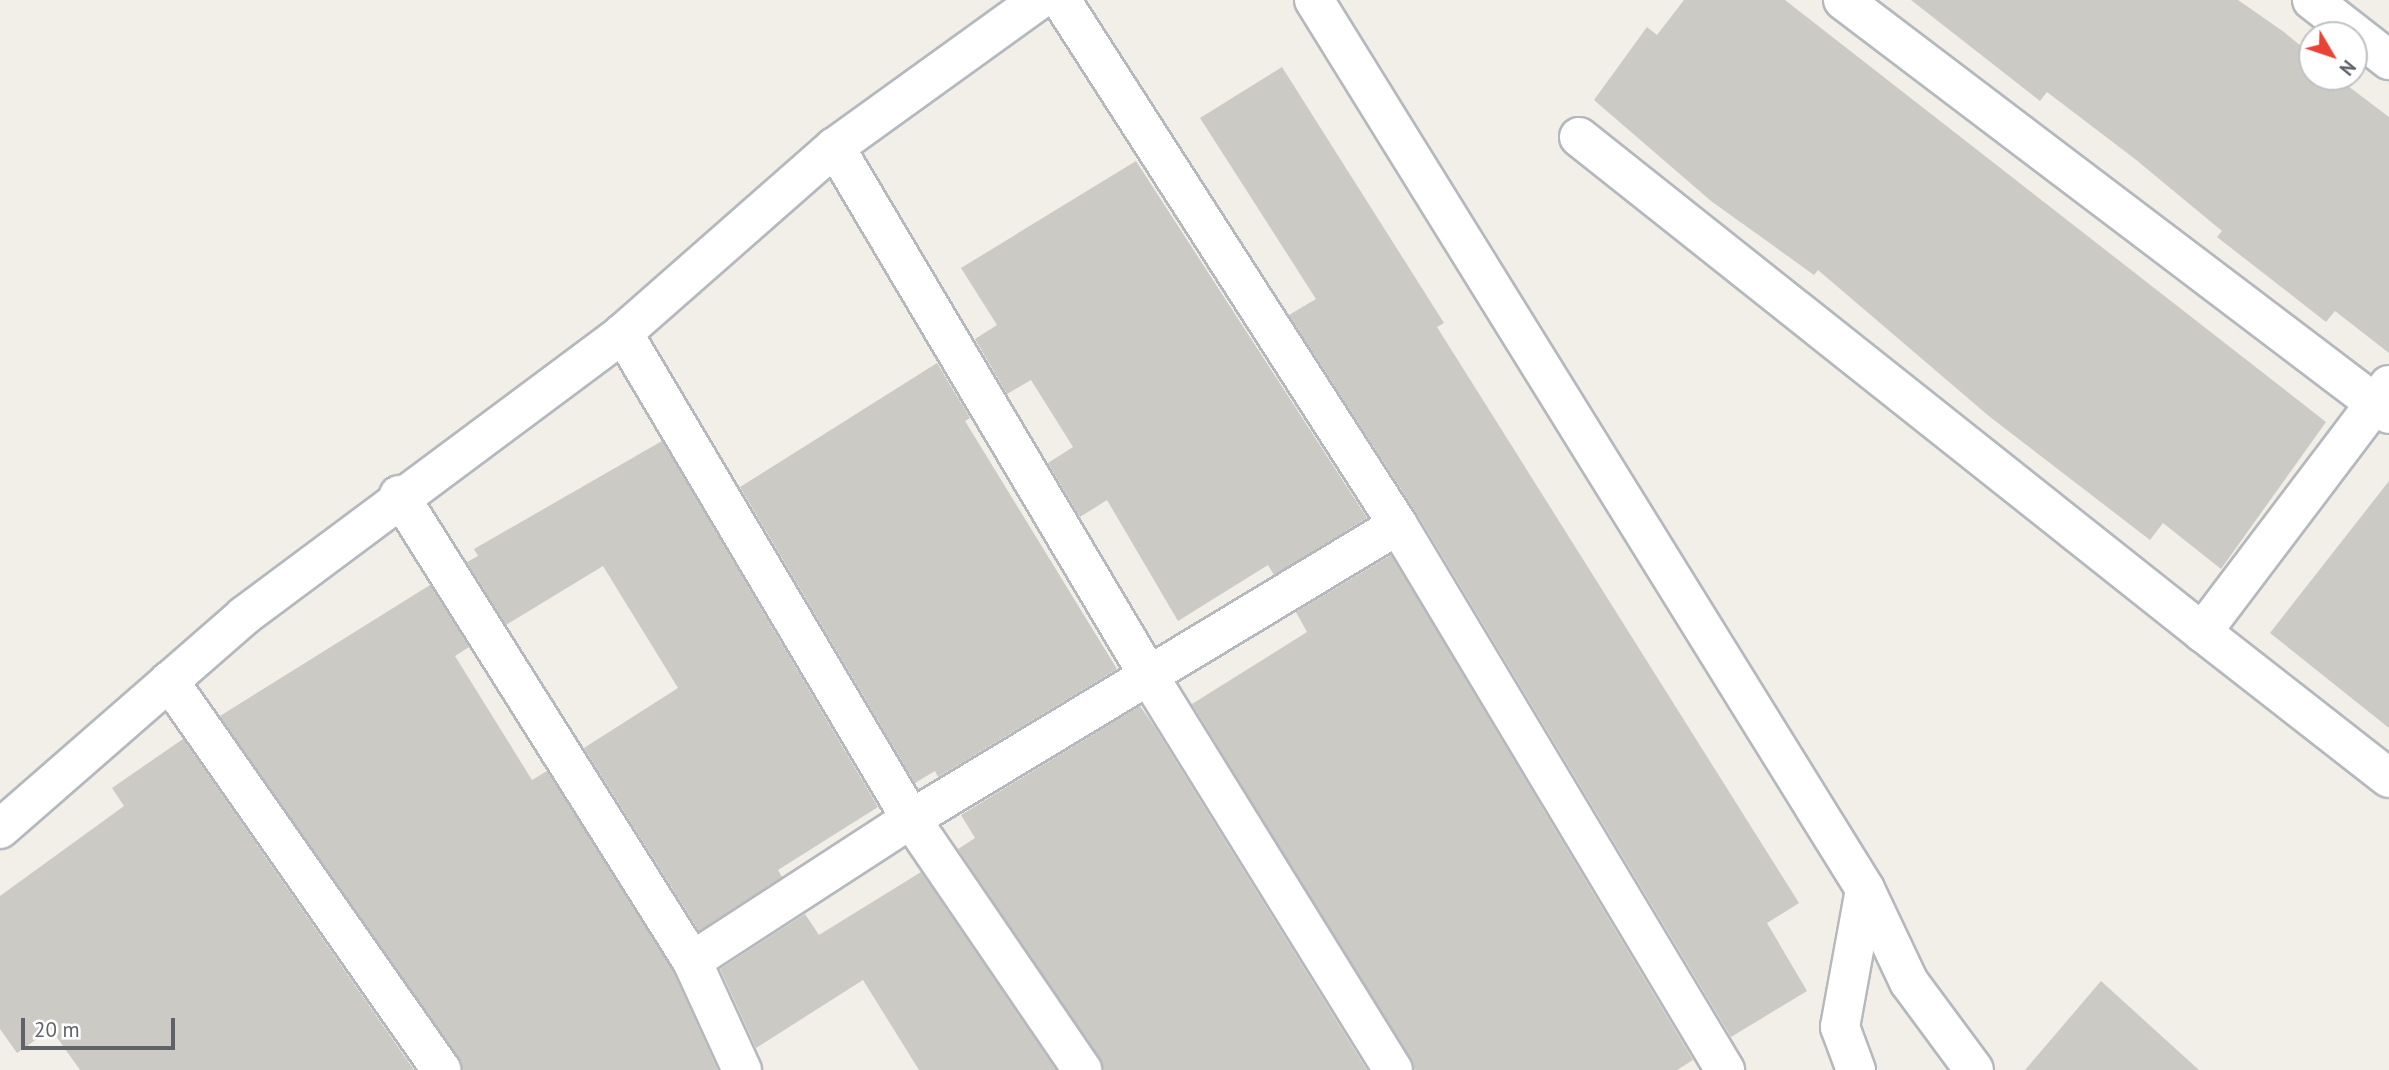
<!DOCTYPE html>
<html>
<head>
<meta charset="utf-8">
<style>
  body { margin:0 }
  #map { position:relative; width:2389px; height:1070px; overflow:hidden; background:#f1efe8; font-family:"PT Sans",sans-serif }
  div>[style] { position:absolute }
  .building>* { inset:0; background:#cccac5 }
  .roads { filter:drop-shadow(2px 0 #b5b8bc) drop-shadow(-2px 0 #b5b8bc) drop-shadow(0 2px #b5b8bc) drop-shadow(0 -2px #b5b8bc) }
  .minor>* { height:38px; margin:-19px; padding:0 19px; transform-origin:19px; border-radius:19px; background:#fff }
  .tertiary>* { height:38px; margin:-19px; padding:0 19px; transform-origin:19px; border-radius:19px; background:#fff }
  span { translate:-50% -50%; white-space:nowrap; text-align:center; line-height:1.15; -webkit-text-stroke:5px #fff; paint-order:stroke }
  .north { position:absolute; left:2298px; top:21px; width:70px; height:70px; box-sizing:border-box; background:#fff; border:2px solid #bfc1c3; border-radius:50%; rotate:129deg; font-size:19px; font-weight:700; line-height:28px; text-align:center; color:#5f6368 }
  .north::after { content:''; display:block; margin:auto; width:24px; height:32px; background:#ea4335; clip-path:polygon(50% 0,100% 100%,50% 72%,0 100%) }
  .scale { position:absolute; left:21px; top:1018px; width:154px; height:32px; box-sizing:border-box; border:4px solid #5f6368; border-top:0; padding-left:9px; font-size:21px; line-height:24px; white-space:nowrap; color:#5f6368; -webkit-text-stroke:5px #fff; paint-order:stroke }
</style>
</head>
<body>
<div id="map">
  <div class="building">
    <div style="clip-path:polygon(1684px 0,1785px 0,2326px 422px,2221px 569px,2163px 523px,2150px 540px,1990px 417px,1818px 270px,1814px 275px,1711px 201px,1594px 100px,1647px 27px,1657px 35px)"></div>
    <div style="clip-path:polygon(1911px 0,2238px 0,2284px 32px,2312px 55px,2312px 77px,2336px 77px,2389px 117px,2389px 353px,2335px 311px,2326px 322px,2217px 237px,2222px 231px,2135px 159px,2047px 92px,2040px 101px)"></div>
    <div style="clip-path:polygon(1282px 67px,1444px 323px,1437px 327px,1799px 903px,1767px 923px,1807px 991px,1731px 1037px,1417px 514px,1289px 315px,1316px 299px,1200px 118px)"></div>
    <div style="clip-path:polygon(1136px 161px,1367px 518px,1274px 575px,1268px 565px,1178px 621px,1107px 500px,1080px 517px,1048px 463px,1073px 447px,1031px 380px,1007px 394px,975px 339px,997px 325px,961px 268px)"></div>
    <div style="clip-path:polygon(937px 363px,970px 418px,965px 421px,1117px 669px,938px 777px,935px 771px,915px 783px,740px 487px)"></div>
    <div style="clip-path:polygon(662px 441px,878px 807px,778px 870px,782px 877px,699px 931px,584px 748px,678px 688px,603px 566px,506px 625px,467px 562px,478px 556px,474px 549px)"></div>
    <div style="clip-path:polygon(2389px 481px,2389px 728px,2270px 633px)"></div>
    <div style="clip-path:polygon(1391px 555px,1693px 1060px,1677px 1070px,1415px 1070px,1192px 704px,1307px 632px,1296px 612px)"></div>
    <div style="clip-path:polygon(430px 585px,469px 647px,455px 656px,532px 780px,547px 771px,673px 971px,718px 1070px,463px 1070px,220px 716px)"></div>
    <div style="clip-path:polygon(1140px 706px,1154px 726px,1367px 1070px,1104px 1070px,958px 849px,975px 838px,961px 815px)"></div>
    <div style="clip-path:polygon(183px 739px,414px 1070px,80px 1070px,51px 1029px,17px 1053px,0 1029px,0 896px,124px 806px,112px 788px)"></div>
    <div style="clip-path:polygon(921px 872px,1056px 1070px,919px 1070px,863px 980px,756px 1048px,720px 969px,805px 914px,819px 935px)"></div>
    <div style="clip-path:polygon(2101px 981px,2199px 1070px,2025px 1070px)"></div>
  </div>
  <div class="roads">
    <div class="minor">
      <div style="left:1061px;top:0;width:624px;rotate:57.3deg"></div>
      <div style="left:1398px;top:525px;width:636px;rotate:59.04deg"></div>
      <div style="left:1314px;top:0;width:1046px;rotate:58.21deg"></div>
      <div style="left:1865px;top:889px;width:103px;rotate:64.7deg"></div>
      <div style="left:1909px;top:982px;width:109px;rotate:53.5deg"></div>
      <div style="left:1843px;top:0;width:685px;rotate:37.17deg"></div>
      <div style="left:2312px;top:0;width:98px;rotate:37.9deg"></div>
      <div style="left:1579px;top:137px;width:796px;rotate:38.47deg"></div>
      <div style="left:835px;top:147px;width:617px;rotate:59.32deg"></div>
      <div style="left:1150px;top:678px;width:461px;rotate:58.2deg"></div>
      <div style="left:623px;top:333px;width:565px;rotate:59.35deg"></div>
      <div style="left:911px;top:819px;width:304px;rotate:55.7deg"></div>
      <div style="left:2389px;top:385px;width:310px;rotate:127.1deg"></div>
      <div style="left:2202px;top:632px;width:237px;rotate:38deg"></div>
      <div style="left:399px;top:495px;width:550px;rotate:57.84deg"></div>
      <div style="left:692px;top:961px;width:120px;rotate:65.4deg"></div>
      <div style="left:169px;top:681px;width:475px;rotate:55deg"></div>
      <div style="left:692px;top:961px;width:261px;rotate:-33deg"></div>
      <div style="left:911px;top:819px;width:569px;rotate:-31.12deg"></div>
      <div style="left:1856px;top:1070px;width:46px;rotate:-110.4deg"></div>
      <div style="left:1840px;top:1027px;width:140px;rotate:-79.7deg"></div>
    </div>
    <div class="tertiary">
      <div style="left:0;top:829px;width:324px;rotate:-41.1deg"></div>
      <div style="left:244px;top:616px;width:473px;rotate:-36.7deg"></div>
      <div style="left:623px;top:333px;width:282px;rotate:-41.3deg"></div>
      <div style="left:835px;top:147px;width:251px;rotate:-35.8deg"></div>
    </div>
  </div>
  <div class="north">N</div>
  <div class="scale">20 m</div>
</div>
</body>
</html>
